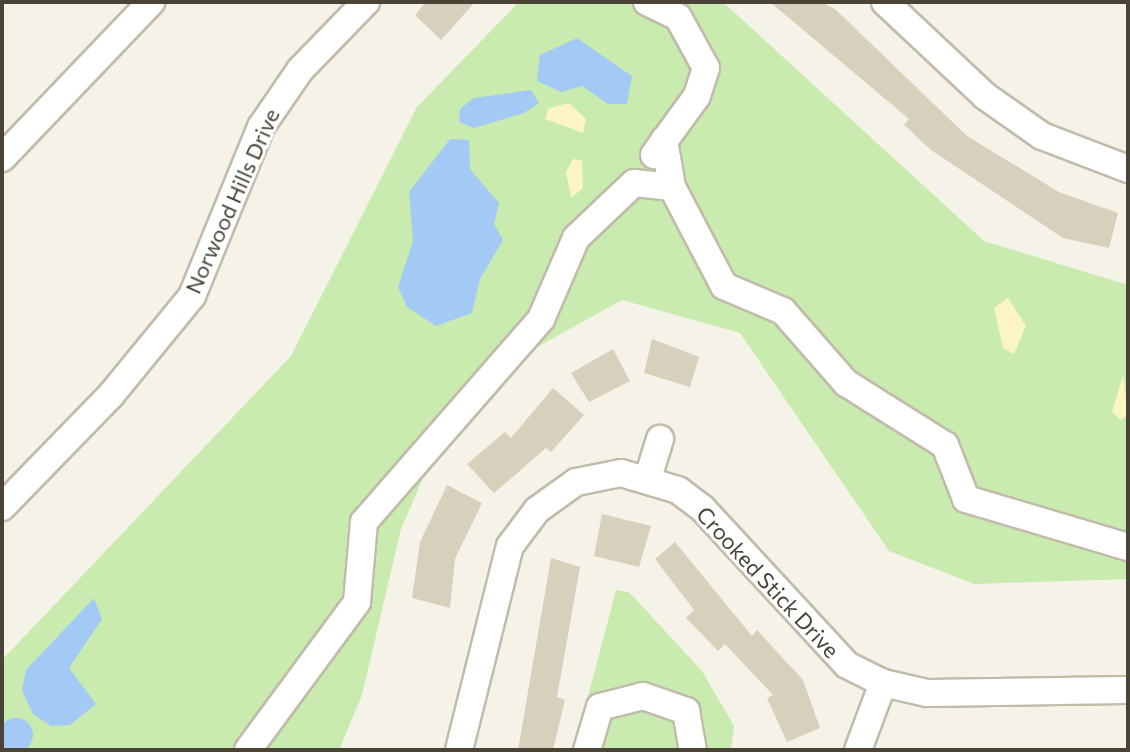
<!DOCTYPE html>
<html>
<head>
<meta charset="utf-8">
<style>
  body { margin:0 }
  #map { position:relative; width:1130px; height:752px; overflow:hidden; background:#f5f2e8; font-family:Commissioner,sans-serif }
  div>[style] { position:absolute }
  .green>* { inset:0; background:#c9ebaf }
  .sand>* { inset:0; background:#faf5c3 }
  .water>* { inset:0; background:#a2caf4 }
  .round { border-radius:50% }
  .building>* { inset:0; background:#d7d0bd }
  .roads { filter:drop-shadow(2px 0 #c1bcaa) drop-shadow(-2px 0 #c1bcaa) drop-shadow(0 2px #c1bcaa) drop-shadow(0 -2px #c1bcaa) }
  .minor>* { height:26px; margin:-13px; padding:0 13px; transform-origin:13px; border-radius:13px; background:#fff }
  span { translate:-50% -50%; white-space:nowrap; text-align:center; line-height:1.15; -webkit-text-stroke:6px #fff; paint-order:stroke }
  .street-label { font-size:22px; color:#494436 }
  .frame { position:absolute; inset:0; border:4px solid #494436; pointer-events:none }
</style>
</head>
<body>
<div id="map">
  <div class="green">
    <div style="clip-path:polygon(519px 2px,723px 2px,984px 241px,1128px 285px,1128px 579px,974px 584px,889px 551px,740px 333px,622px 300px,525px 354px,433px 455px,401px 529px,362px 695px,339px 750px,2px 750px,2px 660px,291px 356px,417px 107px)"></div>
    <div style="clip-path:polygon(616px 590px,629px 592px,702px 671px,734px 726px,731px 750px,574px 750px)"></div>
  </div>
  <div class="sand">
    <div style="clip-path:polygon(569px 103px,586px 119px,583px 133px,545px 119px,549px 108px)"></div>
    <div style="clip-path:polygon(582px 160px,583px 188px,571px 198px,566px 172px,573px 159px)"></div>
    <div style="clip-path:polygon(1008px 298px,1026px 326px,1014px 354px,1003px 348px,994px 308px)"></div>
    <div style="clip-path:polygon(1123px 375px,1128px 415px,1121px 420px,1112px 412px)"></div>
  </div>
  <div class="water">
    <div style="clip-path:polygon(577px 38px,632px 76px,627px 104px,608px 104px,582px 86px,561px 92px,537px 81px,540px 55px)"></div>
    <div style="clip-path:polygon(531px 90px,539px 103px,524px 113px,474px 128px,459px 122px,460px 109px,474px 98px)"></div>
    <div style="clip-path:polygon(450px 139px,469px 140px,470px 169px,499px 203px,494px 224px,503px 240px,480px 279px,472px 313px,436px 326px,407px 307px,398px 287px,413px 241px,409px 192px)"></div>
    <div style="clip-path:polygon(94px 598px,102px 619px,69px 668px,96px 704px,70px 725px,51px 726px,33px 714px,22px 691px,26px 670px)"></div>
    <div class="round" style="left:-1px;top:718px;width:34px;height:34px"></div>
  </div>
  <div class="building">
    <div style="clip-path:polygon(426px 2px,475px 2px,441px 40px,415px 15px)"></div>
    <div style="clip-path:polygon(770px 2px,821px 2px,835px 9px,967px 136px,1059px 192px,1118px 213px,1109px 248px,1063px 238px,931px 150px,904px 125px,909px 119px)"></div>
    <div style="clip-path:polygon(652px 339px,699px 357px,690px 387px,644px 373px)"></div>
    <div style="clip-path:polygon(613px 349px,630px 381px,589px 402px,571px 373px)"></div>
    <div style="clip-path:polygon(553px 388px,584px 415px,551px 452px,546px 448px,494px 493px,467px 464px,505px 432px,511px 438px)"></div>
    <div style="clip-path:polygon(447px 485px,482px 503px,455px 559px,450px 608px,412px 598px,420px 542px)"></div>
    <div style="clip-path:polygon(602px 514px,651px 526px,639px 567px,594px 556px)"></div>
    <div style="clip-path:polygon(675px 542px,752px 636px,757px 630px,803px 680px,820px 728px,787px 742px,767px 698px,773px 695px,725px 644px,718px 651px,686px 618px,694px 610px,655px 559px)"></div>
    <div style="clip-path:polygon(551px 558px,580px 567px,557px 697px,565px 700px,553px 750px,518px 750px)"></div>
  </div>
  <div class="roads">
    <div class="minor">
      <div style="left:647px;top:2px;width:34px;rotate:26deg"></div>
      <div style="left:678px;top:17px;width:58px;rotate:61.2deg"></div>
      <div style="left:706px;top:68px;width:29px;rotate:108deg"></div>
      <div style="left:697px;top:96px;width:73px;rotate:126.1deg"></div>
      <div style="left:885px;top:2px;width:137px;rotate:43.2deg"></div>
      <div style="left:985px;top:96px;width:70px;rotate:35.1deg"></div>
      <div style="left:1042px;top:136px;width:92px;rotate:21deg"></div>
      <div style="left:664px;top:140px;width:48px;rotate:80.3deg"></div>
      <div style="left:672px;top:187px;width:112px;rotate:62.3deg"></div>
      <div style="left:724px;top:286px;width:64px;rotate:23deg"></div>
      <div style="left:783px;top:311px;width:96px;rotate:48.8deg"></div>
      <div style="left:846px;top:383px;width:117px;rotate:32.1deg"></div>
      <div style="left:945px;top:445px;width:58px;rotate:68.7deg"></div>
      <div style="left:966px;top:499px;width:169px;rotate:16.5deg"></div>
      <div style="left:2px;top:158px;width:216px;rotate:-46.3deg"></div>
      <div style="left:648px;top:478px;width:41px;rotate:-72.9deg"></div>
      <div style="left:2px;top:507px;width:156px;rotate:-45.8deg"></div>
      <div style="left:111px;top:395px;width:128px;rotate:-50.7deg"></div>
      <div style="left:192px;top:296px;width:183px;rotate:-67.8deg"></div>
      <div style="left:261px;top:127px;width:69px;rotate:-55.6deg"></div>
      <div style="left:300px;top:70px;width:95px;rotate:-45.9deg"></div>
      <div style="left:248px;top:750px;width:184px;rotate:-53.6deg"></div>
      <div style="left:357px;top:602px;width:80px;rotate:-85deg"></div>
      <div style="left:364px;top:522px;width:269px;rotate:-48.9deg"></div>
      <div style="left:541px;top:319px;width:88px;rotate:-66.6deg"></div>
      <div style="left:576px;top:238px;width:80px;rotate:-43.5deg"></div>
      <div style="left:634px;top:183px;width:38px;rotate:6deg"></div>
      <div style="left:459px;top:750px;width:210px;rotate:-76deg"></div>
      <div style="left:510px;top:546px;width:45px;rotate:-53.1deg"></div>
      <div style="left:537px;top:510px;width:48px;rotate:-35.7deg"></div>
      <div style="left:576px;top:482px;width:46px;rotate:-11.3deg"></div>
      <div style="left:621px;top:473px;width:59px;rotate:16.6deg"></div>
      <div style="left:678px;top:490px;width:31px;rotate:37deg"></div>
      <div style="left:703px;top:509px;width:212px;rotate:47.3deg"></div>
      <div style="left:847px;top:665px;width:40px;rotate:26.6deg"></div>
      <div style="left:883px;top:683px;width:45px;rotate:12.8deg"></div>
      <div style="left:927px;top:693px;width:201px;rotate:-0.9deg"></div>
      <div style="left:587px;top:750px;width:45px;rotate:-73.2deg"></div>
      <div style="left:600px;top:707px;width:44px;rotate:-14.3deg"></div>
      <div style="left:643px;top:696px;width:46px;rotate:19.2deg"></div>
      <div style="left:686px;top:711px;width:40px;rotate:80deg"></div>
      <div style="left:858px;top:750px;width:72px;rotate:-69.5deg"></div>
    </div>
  </div>
  <div class="street-label">
    <span style="left:232px;top:201px;rotate:-66deg">Norwood Hills Drive</span>
    <span style="left:768px;top:582px;rotate:47deg">Crooked Stick Drive</span>
  </div>
  <div class="frame"></div>
</div>
</body>
</html>
